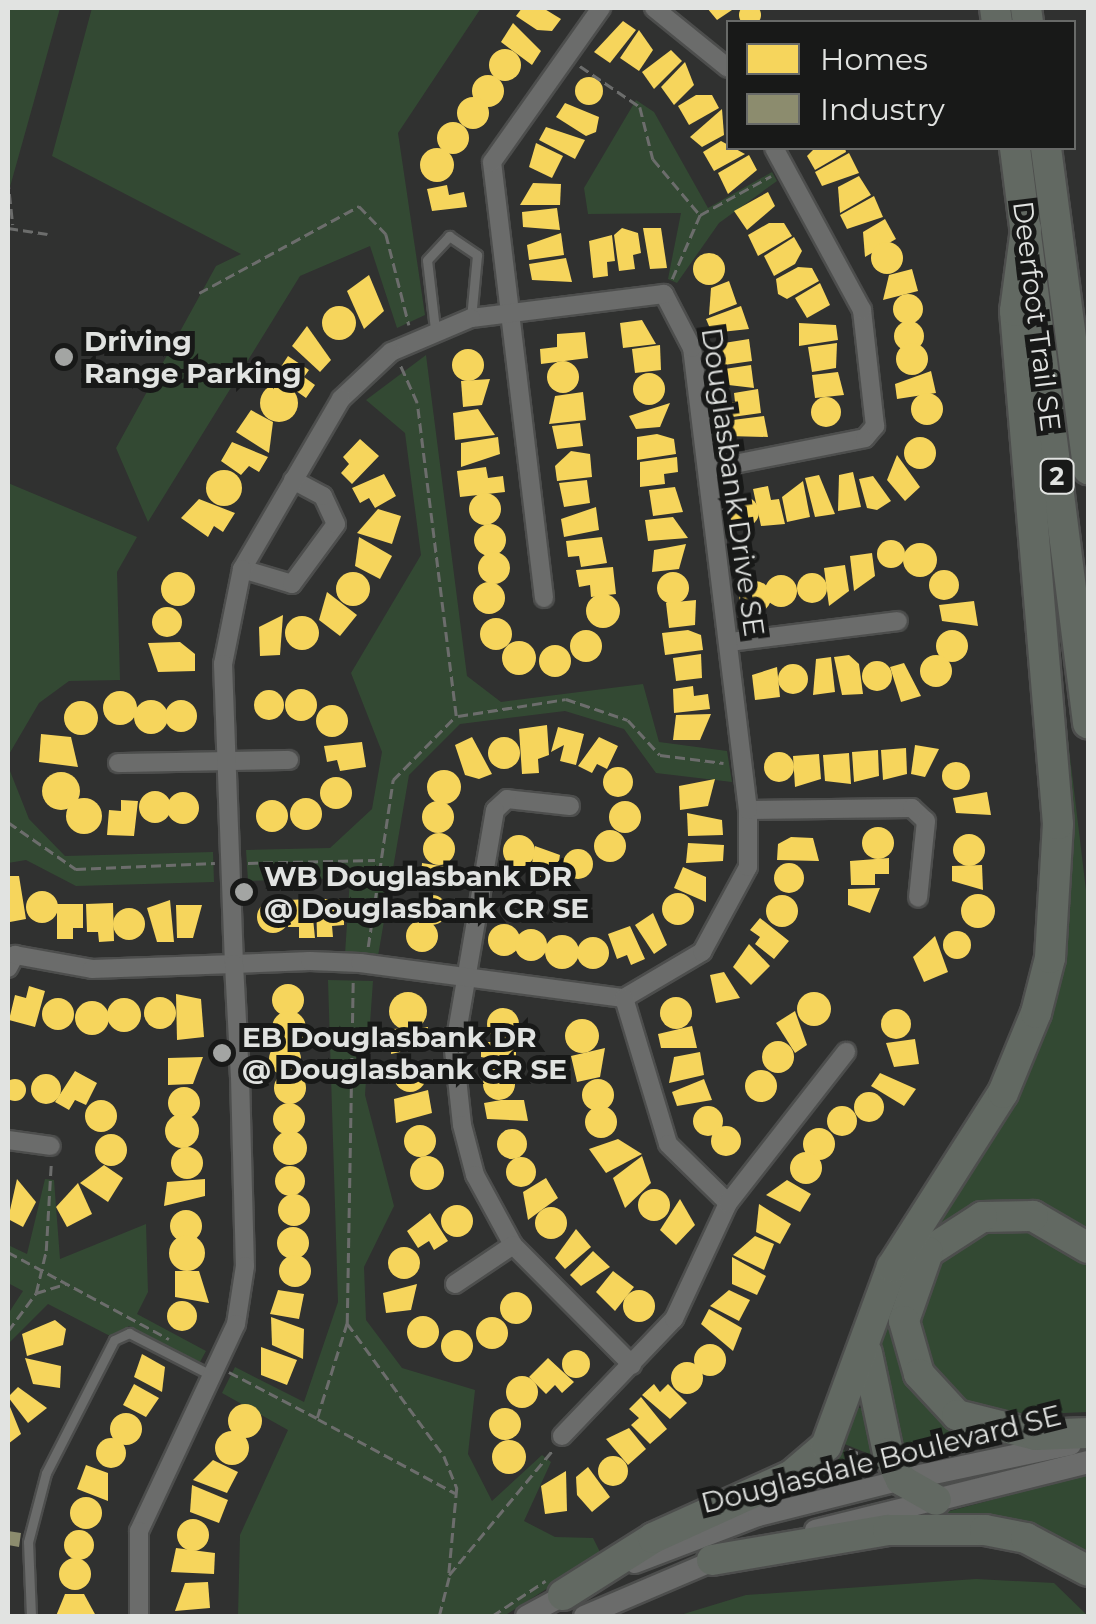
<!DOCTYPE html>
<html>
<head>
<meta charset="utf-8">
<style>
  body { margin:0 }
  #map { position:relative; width:1096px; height:1624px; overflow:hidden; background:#303130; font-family:Montserrat,sans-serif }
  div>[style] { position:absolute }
  .green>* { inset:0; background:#334933 }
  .homes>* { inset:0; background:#f6d55c }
  .round { border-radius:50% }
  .industry>* { inset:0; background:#8c8c6e }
  .path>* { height:2.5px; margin-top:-1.25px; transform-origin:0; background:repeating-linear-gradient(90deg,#6c6d6c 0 10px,transparent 0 15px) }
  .roads { filter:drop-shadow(2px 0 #4d4e4d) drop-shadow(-2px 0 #4d4e4d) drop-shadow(0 2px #4d4e4d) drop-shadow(0 -2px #4d4e4d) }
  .service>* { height:9px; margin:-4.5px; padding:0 4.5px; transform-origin:4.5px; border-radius:4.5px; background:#6b6c6b }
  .minor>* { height:18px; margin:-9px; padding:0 9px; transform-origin:9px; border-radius:9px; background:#6b6c6b }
  .tertiary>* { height:20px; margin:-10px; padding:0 10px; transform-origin:10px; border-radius:10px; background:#6b6c6b }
  .secondary>* { height:22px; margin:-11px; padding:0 11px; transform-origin:11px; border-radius:11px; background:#6b6c6b }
  .motorway>* { height:30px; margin:-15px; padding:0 15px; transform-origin:15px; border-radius:15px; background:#626962 }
  .dots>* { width:28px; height:28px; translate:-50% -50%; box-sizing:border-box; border:5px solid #181918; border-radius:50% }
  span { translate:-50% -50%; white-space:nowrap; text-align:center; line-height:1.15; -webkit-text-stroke:10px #181918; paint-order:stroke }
  .shield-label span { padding:2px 8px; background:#181918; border:2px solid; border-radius:8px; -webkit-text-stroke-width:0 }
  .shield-label { font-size:25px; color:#e1e3e1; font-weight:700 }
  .street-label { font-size:28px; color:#e1e3e1 }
  .poi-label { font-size:28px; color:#e1e3e1; font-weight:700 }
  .left { translate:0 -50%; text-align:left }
  .frame { position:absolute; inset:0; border:10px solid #e1e3e1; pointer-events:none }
  .legend { position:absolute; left:726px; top:20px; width:350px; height:130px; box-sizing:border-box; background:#181918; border:2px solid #686a68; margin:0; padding:12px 18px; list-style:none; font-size:30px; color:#e1e3e1 }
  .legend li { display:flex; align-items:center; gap:20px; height:50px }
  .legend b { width:50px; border:2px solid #686a68 }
</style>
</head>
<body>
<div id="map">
  <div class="green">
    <div style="clip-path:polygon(8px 8px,60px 8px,8px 194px)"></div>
    <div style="clip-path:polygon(92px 8px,481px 8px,398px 133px,425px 315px,397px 328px,370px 246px,300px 276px,148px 522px,116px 448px,216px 266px,241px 254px,52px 156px)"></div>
    <div style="clip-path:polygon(636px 100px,654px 112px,708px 208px,772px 172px,777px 181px,719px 223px,677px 283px,668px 279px,681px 213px,588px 214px,584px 188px)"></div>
    <div style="clip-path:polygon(426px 355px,467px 676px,501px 702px,643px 684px,659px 742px,727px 751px,732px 782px,656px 773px,624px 729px,565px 711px,460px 724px,409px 775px,378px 956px,345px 954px,350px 878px,248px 881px,246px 850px,330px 848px,372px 809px,382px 752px,351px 673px,421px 555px,405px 433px,366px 400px)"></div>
    <div style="clip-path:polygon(8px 483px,137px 537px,117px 572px,120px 680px,69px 681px,39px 703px,8px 756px)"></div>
    <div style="clip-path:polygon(1068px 740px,1088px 907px,1088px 1237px,959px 1215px,929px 1236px,896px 1344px,1001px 1439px,910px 1457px,899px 1450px,877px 1342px,889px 1295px,1019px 1086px)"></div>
    <div style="clip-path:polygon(8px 766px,29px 819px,65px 856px,213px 852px,214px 882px,76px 886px,26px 860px,8px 863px)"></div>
    <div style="clip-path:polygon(328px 980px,373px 981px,365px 1095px,394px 1206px,364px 1267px,366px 1320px,402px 1368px,475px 1390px,468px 1454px,492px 1501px,542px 1455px,551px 1462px,524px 1521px,555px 1537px,593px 1538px,601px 1554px,504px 1616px,238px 1616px,240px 1535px,288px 1430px,222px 1393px,235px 1367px,304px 1402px,338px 1302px)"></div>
    <div style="clip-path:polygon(45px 1179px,54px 1180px,60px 1259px,146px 1224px,148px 1292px,137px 1314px,206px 1351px,200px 1362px,129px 1326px,112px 1337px,48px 1304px,8px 1344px,8px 1314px,23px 1291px,8px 1283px,8px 1245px,27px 1254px)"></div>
    <div style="clip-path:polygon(1024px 1223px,1088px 1260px,1088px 1412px,988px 1416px,946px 1393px,916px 1340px,929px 1268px,967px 1234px)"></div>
    <div style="clip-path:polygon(854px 1407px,861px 1408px,879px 1458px,842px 1443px)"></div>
    <div style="clip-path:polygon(840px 1448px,877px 1469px,799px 1486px)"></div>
    <div style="clip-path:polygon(1088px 1474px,1088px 1561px,921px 1516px,950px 1511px)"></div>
    <div style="clip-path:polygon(976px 1579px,1054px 1583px,1088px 1616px,677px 1616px,746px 1595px)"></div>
  </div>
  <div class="homes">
    <div class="round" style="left:739px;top:4px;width:22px;height:22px"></div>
    <div style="clip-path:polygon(522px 8px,543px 8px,561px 19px,552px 31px,537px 30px,516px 16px)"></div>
    <div style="clip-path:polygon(707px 8px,735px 8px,717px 20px)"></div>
    <div style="clip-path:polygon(623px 21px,636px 30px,610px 63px,594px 52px)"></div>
    <div style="clip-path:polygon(513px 23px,541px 51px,532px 65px,501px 42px)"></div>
    <div style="clip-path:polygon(639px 30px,653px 50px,639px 71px,620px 58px)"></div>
    <div class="round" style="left:489px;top:49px;width:32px;height:32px"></div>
    <div style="clip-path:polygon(671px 50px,682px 61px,654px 89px,642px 72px)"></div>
    <div style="clip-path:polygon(685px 62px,694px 85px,674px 105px,661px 87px)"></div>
    <div class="round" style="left:472px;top:75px;width:32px;height:32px"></div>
    <div class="round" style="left:575px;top:77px;width:28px;height:28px"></div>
    <div style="clip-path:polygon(696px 95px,712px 95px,719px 108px,689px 125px,678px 106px)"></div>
    <div class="round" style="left:457px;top:97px;width:32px;height:32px"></div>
    <div style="clip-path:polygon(565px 103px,599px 117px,596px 132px,586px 136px,556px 117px)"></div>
    <div style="clip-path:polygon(722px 109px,724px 135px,702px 147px,690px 137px)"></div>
    <div class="round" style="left:437px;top:122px;width:32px;height:32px"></div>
    <div style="clip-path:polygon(546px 127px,585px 140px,575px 159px,539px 140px)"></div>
    <div style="clip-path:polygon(721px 141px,745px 154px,714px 171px,703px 152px)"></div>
    <div style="clip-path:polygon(536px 143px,563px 156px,552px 178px,529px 167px)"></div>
    <div class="round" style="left:420px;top:148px;width:34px;height:34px"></div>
    <div style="clip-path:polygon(815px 148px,845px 148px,846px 152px,815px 170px,807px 156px)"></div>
    <div style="clip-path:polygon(849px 153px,859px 173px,822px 186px,815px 172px)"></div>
    <div style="clip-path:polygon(749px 155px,757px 170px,728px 194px,718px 173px)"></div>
    <div style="clip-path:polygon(859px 176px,871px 195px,840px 213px,838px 187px)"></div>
    <div style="clip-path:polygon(533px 183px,561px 184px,560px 205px,520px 205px)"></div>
    <div style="clip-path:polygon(447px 185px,449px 195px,464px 192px,467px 207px,432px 211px,427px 189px)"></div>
    <div style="clip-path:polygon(768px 192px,775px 206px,747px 230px,734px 211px)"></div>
    <div style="clip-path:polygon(874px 196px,883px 217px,847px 229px,840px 215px)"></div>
    <div style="clip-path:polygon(557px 208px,560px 230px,523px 227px,522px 212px)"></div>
    <div style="clip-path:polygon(885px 219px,896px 239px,865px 257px,863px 232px)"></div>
    <div style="clip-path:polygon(769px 223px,784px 223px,792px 236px,758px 256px,748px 235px)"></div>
    <div style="clip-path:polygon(622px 228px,638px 233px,641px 253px,633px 255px,635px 269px,619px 271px,614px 235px)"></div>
    <div style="clip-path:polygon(643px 228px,661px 228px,667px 268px,650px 269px)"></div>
    <div style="clip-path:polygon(561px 233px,564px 255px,529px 260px,527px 245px)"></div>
    <div style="clip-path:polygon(612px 235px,615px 261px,607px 262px,608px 276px,593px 278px,589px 241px)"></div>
    <div style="clip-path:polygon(794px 237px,802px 251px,795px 264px,774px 276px,764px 256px)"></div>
    <div class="round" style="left:871px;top:242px;width:32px;height:32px"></div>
    <div class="round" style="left:693px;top:253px;width:32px;height:32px"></div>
    <div style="clip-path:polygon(566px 258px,572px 282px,532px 280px,529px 264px)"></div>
    <div style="clip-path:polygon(798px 267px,812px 268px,819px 281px,787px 299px,778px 294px,776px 279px)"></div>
    <div style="clip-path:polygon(912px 269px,918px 291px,883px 300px,889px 275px)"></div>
    <div style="clip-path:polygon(369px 275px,384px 311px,364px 329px,347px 291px)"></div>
    <div style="clip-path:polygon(729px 281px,737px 304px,709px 315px,711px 288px)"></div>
    <div style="clip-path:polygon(820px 283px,830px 305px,807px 318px,795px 298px)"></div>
    <div class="round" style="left:893px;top:294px;width:30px;height:30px"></div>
    <div class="round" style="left:322px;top:306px;width:34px;height:34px"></div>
    <div style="clip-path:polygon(741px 306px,749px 329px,712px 333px,706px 319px)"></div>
    <div style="clip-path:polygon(642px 320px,656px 344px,623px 348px,620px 323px)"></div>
    <div class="round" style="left:894px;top:321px;width:30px;height:30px"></div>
    <div style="clip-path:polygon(799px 323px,836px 325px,838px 340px,799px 346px)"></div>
    <div style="clip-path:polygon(307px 326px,331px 360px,320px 372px,292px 346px)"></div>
    <div style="clip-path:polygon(585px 332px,588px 358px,541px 364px,540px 349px,557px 347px,557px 334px)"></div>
    <div style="clip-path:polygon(749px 339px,752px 361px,717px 366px,724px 343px)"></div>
    <div style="clip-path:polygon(837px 343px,836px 368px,812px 372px,808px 347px)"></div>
    <div class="round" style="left:896px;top:343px;width:32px;height:32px"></div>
    <div style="clip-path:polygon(660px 345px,661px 370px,635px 373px,632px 349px)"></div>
    <div class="round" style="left:452px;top:349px;width:32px;height:32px"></div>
    <div style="clip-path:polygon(288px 356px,309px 370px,304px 377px,315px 385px,306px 398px,275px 376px)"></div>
    <div class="round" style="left:547px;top:361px;width:32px;height:32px"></div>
    <div style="clip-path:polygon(751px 365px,754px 388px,720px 384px,718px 370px)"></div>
    <div style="clip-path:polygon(931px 371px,936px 393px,897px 399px,895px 384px)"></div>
    <div style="clip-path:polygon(838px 372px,844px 395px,815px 398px,812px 375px)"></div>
    <div class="round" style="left:633px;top:373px;width:32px;height:32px"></div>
    <div style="clip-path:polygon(490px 379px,482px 405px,463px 407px,461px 381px)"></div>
    <div class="round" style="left:260px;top:384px;width:38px;height:38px"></div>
    <div style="clip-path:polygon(758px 389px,761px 413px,725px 418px,722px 403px,735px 402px,734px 393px)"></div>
    <div style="clip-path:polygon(583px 392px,586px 420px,549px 424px,555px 396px)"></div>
    <div class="round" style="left:911px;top:393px;width:32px;height:32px"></div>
    <div class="round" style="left:811px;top:397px;width:30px;height:30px"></div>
    <div style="clip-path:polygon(670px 403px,660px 427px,636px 429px,629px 416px)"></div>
    <div style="clip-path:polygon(478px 409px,495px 435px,455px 440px,453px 413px)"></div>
    <div style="clip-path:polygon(251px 410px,273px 422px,269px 453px,236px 432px)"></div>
    <div style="clip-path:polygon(764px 416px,768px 437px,728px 436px,725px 421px)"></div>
    <div style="clip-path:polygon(580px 423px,583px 446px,557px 449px,552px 426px)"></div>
    <div style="clip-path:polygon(657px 434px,674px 439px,676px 454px,637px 460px,637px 437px)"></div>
    <div style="clip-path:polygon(498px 437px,500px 454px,461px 467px,461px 443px)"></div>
    <div class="round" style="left:904px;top:437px;width:32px;height:32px"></div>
    <div style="clip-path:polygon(360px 439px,379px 456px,352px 484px,341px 473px,349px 464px,343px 457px)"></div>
    <div style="clip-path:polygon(232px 442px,268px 457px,259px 472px,249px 466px,241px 475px,221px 461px)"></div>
    <div style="clip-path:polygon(571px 451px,590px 454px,592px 477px,557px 481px,555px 466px)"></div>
    <div style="clip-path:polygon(897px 455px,920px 487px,905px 501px,887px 480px)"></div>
    <div style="clip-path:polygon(677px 457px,678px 472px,664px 474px,665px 484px,640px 487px,640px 462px)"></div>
    <div style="clip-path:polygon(486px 467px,488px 478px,503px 476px,505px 492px,460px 497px,457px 471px)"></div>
    <div class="round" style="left:206px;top:470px;width:36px;height:36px"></div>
    <div style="clip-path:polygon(853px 472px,861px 507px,838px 511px,839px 475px)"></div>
    <div style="clip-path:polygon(384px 474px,396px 496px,375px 508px,369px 498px,360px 503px,352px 488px)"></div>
    <div style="clip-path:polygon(819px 475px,835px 514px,815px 517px,805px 478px)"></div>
    <div style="clip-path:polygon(873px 476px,891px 501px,877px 510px,867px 508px,859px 479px)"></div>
    <div style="clip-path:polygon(587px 480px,590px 503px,564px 507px,559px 483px)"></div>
    <div style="clip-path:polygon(803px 481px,810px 517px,787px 522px,782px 497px)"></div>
    <div style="clip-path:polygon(768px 486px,771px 500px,779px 499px,785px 524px,761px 526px,753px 489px)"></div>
    <div style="clip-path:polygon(675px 487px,683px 512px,653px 516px,649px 490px)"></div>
    <div class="round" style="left:469px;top:493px;width:32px;height:32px"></div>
    <div class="round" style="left:729px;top:497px;width:30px;height:30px"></div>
    <div style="clip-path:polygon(199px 499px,235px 513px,223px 532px,214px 526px,208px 537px,181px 518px)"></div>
    <div style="clip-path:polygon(596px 507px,599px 530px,564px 537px,561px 519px)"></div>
    <div style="clip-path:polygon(378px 509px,401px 516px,392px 544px,357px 533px)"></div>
    <div style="clip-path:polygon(673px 517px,688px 538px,648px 541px,645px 520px)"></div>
    <div class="round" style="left:474px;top:524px;width:32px;height:32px"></div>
    <div style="clip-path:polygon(359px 537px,392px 556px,380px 579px,355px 566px)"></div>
    <div style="clip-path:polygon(602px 537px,607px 563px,581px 567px,579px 556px,568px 557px,566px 541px)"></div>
    <div class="round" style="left:877px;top:540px;width:28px;height:28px"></div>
    <div class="round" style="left:903px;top:543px;width:34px;height:34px"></div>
    <div style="clip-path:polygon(686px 544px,679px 569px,652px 572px,654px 550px)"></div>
    <div class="round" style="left:478px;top:552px;width:32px;height:32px"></div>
    <div style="clip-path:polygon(872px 553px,875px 576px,854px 591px,850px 556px)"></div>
    <div style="clip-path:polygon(845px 565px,849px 591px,829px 606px,824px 568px)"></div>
    <div style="clip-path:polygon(613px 567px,616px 594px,591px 597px,590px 585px,579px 587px,576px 570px)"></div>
    <div class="round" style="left:929px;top:570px;width:30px;height:30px"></div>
    <div class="round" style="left:161px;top:572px;width:34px;height:34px"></div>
    <div class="round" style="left:336px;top:572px;width:34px;height:34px"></div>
    <div class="round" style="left:657px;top:572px;width:32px;height:32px"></div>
    <div class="round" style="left:797px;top:573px;width:30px;height:30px"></div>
    <div class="round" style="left:765px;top:575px;width:32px;height:32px"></div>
    <div class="round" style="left:739px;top:581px;width:32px;height:32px"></div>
    <div class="round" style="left:473px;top:582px;width:32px;height:32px"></div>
    <div style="clip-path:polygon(327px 592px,357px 615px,340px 636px,319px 620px)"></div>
    <div class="round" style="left:586px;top:594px;width:34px;height:34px"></div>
    <div style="clip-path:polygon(696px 600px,695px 625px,669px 628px,666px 603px)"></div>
    <div style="clip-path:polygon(974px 601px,978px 626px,942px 621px,939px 605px)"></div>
    <div class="round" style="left:152px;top:607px;width:30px;height:30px"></div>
    <div style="clip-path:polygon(283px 615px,280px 655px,260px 656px,259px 627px)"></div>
    <div class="round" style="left:285px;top:616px;width:34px;height:34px"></div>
    <div class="round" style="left:480px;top:618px;width:32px;height:32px"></div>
    <div style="clip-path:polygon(688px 630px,701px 635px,703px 650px,665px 655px,662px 633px)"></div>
    <div class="round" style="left:936px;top:630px;width:32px;height:32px"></div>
    <div class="round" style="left:570px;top:630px;width:32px;height:32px"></div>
    <div class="round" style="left:502px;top:641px;width:34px;height:34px"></div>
    <div style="clip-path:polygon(180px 642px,195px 654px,195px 671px,158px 672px,148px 643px)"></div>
    <div class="round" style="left:539px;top:645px;width:32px;height:32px"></div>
    <div style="clip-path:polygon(701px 654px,702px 678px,676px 681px,673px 658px)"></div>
    <div style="clip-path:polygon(849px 655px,859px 664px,863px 694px,842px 695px,834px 657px)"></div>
    <div class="round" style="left:920px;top:655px;width:32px;height:32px"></div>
    <div style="clip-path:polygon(831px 657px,835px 692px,813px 695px,816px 659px)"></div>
    <div class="round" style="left:862px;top:661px;width:30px;height:30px"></div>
    <div style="clip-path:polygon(904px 663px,921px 696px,901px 702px,890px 667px)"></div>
    <div class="round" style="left:778px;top:664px;width:30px;height:30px"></div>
    <div style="clip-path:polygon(777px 667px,780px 697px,755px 700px,752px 675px)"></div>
    <div style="clip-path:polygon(693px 686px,694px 696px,708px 694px,710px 709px,674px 713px,673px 689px)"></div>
    <div class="round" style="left:285px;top:689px;width:32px;height:32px"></div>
    <div class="round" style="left:254px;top:690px;width:30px;height:30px"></div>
    <div class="round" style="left:103px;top:691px;width:34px;height:34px"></div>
    <div class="round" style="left:134px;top:700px;width:34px;height:34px"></div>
    <div class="round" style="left:165px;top:700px;width:32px;height:32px"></div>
    <div class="round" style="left:64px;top:701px;width:34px;height:34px"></div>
    <div class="round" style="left:316px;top:705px;width:32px;height:32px"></div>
    <div style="clip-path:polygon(711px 714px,700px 740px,673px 740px,676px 715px)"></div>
    <div style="clip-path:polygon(547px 725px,549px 755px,538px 759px,539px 773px,522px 774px,519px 729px)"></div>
    <div style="clip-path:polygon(558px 727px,584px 734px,576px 765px,560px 761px,564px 745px,551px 752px)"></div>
    <div style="clip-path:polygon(41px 734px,71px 737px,78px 767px,39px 762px)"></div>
    <div class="round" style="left:488px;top:737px;width:32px;height:32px"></div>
    <div style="clip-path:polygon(472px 737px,492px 774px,479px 779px,465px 775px,455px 745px)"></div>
    <div style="clip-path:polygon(599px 737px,618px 746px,607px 769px,597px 764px,592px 773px,578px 766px)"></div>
    <div style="clip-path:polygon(362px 742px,366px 767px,340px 771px,337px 760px,327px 762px,324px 746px)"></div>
    <div style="clip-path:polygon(915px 745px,939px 749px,925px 777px,911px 774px)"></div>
    <div style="clip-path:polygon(906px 748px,907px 774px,883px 780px,881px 750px)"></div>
    <div style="clip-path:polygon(878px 750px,879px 776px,854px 782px,852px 752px)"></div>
    <div class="round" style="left:764px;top:752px;width:30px;height:30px"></div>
    <div style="clip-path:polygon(849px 753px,851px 784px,825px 781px,823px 755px)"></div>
    <div style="clip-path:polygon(819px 754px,821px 779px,795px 787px,793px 756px)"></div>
    <div class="round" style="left:942px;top:762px;width:28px;height:28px"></div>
    <div class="round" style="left:603px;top:767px;width:30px;height:30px"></div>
    <div class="round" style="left:427px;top:770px;width:34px;height:34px"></div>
    <div class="round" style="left:42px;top:772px;width:38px;height:38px"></div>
    <div class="round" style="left:320px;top:777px;width:32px;height:32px"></div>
    <div style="clip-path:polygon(715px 779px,708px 806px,680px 810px,679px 786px)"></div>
    <div class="round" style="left:139px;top:791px;width:32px;height:32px"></div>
    <div class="round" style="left:167px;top:792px;width:32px;height:32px"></div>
    <div style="clip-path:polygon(987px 792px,991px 815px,956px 813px,953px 798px)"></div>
    <div class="round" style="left:290px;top:798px;width:32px;height:32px"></div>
    <div class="round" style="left:66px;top:798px;width:36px;height:36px"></div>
    <div class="round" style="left:256px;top:800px;width:32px;height:32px"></div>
    <div style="clip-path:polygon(121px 800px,138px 801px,134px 836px,107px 835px,109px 810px,121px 811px)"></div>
    <div class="round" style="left:422px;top:801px;width:32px;height:32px"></div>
    <div class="round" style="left:609px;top:801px;width:32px;height:32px"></div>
    <div style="clip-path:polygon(687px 813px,722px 820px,723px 835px,688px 836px)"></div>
    <div class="round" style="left:862px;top:827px;width:32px;height:32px"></div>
    <div class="round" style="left:594px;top:830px;width:32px;height:32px"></div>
    <div class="round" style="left:423px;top:833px;width:32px;height:32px"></div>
    <div class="round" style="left:953px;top:834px;width:32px;height:32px"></div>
    <div class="round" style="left:503px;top:835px;width:32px;height:32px"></div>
    <div style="clip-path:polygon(791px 837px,813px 838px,819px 861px,777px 860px,778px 844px)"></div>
    <div style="clip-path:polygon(688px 843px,724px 845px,723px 861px,686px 863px)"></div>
    <div style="clip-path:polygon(535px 846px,560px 855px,556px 880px,530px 875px)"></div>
    <div class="round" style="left:563px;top:849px;width:30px;height:30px"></div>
    <div style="clip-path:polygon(889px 858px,889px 874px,875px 874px,875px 885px,851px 885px,850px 861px)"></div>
    <div class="round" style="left:774px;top:863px;width:30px;height:30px"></div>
    <div style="clip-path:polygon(422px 863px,454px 868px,451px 884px,420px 889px)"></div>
    <div style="clip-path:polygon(982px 865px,983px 890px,952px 881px,952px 866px)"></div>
    <div style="clip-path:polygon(683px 867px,706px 877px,706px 902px,674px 888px)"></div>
    <div style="clip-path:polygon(8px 876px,19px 876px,26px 919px,10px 922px)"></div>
    <div style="clip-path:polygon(880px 888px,870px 913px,848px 905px,848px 889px)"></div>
    <div class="round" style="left:26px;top:891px;width:32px;height:32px"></div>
    <div class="round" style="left:662px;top:893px;width:32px;height:32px"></div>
    <div class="round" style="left:961px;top:894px;width:34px;height:34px"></div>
    <div class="round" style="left:766px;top:895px;width:32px;height:32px"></div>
    <div class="round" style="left:417px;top:895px;width:30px;height:30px"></div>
    <div style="clip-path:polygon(311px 899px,315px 938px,299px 938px,299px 927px,288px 927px,287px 900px)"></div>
    <div style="clip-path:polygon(316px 899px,344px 899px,344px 925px,332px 926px,333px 937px,317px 937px)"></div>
    <div style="clip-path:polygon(170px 900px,174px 942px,157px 942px,147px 908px)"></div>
    <div class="round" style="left:257px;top:901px;width:32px;height:32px"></div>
    <div style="clip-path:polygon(113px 903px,114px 941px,99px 942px,98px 932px,87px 932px,86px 904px)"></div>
    <div style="clip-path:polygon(57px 904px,83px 904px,83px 928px,73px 928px,73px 939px,57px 939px)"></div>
    <div style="clip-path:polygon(176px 905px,202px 905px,193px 938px,177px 938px)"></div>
    <div class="round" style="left:113px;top:908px;width:32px;height:32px"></div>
    <div style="clip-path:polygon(653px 913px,667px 945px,654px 954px,635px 925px)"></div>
    <div style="clip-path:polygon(760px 918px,789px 941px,774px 959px,755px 944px,760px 937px,750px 930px)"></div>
    <div class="round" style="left:406px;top:920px;width:32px;height:32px"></div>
    <div class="round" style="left:488px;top:924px;width:32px;height:32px"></div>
    <div style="clip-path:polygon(630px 926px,645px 959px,631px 965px,627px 955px,617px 959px,608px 934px)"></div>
    <div class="round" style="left:515px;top:929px;width:32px;height:32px"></div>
    <div class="round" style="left:943px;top:931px;width:28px;height:28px"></div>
    <div class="round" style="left:545px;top:935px;width:34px;height:34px"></div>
    <div style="clip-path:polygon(935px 936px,948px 972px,924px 982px,913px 957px)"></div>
    <div class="round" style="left:577px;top:937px;width:32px;height:32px"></div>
    <div style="clip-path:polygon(749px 944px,770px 966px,751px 985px,733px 967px)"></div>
    <div style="clip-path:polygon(724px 972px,740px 998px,716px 1003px,710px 975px)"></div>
    <div class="round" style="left:272px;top:984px;width:32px;height:32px"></div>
    <div style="clip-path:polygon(29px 986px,45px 991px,35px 1027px,9px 1020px,15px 995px,26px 998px)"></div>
    <div class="round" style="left:389px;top:992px;width:38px;height:38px"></div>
    <div class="round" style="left:797px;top:992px;width:34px;height:34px"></div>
    <div style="clip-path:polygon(176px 994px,201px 999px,204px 1037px,177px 1040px)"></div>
    <div class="round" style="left:660px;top:997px;width:32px;height:32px"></div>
    <div class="round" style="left:144px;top:997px;width:32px;height:32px"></div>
    <div class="round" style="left:42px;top:998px;width:32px;height:32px"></div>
    <div class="round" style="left:107px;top:998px;width:34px;height:34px"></div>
    <div class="round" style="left:75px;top:1001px;width:34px;height:34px"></div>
    <div class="round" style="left:487px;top:1008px;width:32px;height:32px"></div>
    <div class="round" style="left:881px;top:1009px;width:30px;height:30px"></div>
    <div style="clip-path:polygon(795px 1011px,807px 1045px,795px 1053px,776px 1023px)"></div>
    <div class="round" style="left:272px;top:1011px;width:34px;height:34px"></div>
    <div class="round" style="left:565px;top:1019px;width:34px;height:34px"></div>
    <div style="clip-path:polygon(692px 1026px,697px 1048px,661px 1048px,658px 1034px)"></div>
    <div style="clip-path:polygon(428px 1027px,427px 1046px,391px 1054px,393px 1029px)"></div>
    <div style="clip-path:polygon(915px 1039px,919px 1064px,894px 1067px,886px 1043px)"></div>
    <div class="round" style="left:762px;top:1041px;width:32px;height:32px"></div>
    <div style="clip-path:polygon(481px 1042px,516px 1042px,516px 1064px,481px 1057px)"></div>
    <div class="round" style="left:269px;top:1043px;width:32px;height:32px"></div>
    <div style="clip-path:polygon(605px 1048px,600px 1077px,577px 1082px,571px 1056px)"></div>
    <div style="clip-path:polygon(700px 1052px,704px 1075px,669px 1083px,674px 1057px)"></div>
    <div style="clip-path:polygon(203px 1057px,193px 1084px,168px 1085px,168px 1058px)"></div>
    <div class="round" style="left:394px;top:1060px;width:32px;height:32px"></div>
    <div class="round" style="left:483px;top:1068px;width:32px;height:32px"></div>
    <div class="round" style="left:745px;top:1070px;width:32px;height:32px"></div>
    <div style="clip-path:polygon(75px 1071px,97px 1083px,86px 1105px,75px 1100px,69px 1110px,55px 1102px)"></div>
    <div class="round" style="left:274px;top:1072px;width:32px;height:32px"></div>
    <div style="clip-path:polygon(880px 1073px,916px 1089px,904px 1106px,871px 1086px)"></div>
    <div class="round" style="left:31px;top:1074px;width:30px;height:30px"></div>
    <div style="clip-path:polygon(704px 1079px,712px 1100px,677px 1106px,672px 1092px)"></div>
    <div class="round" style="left:4px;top:1079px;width:22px;height:22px"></div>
    <div class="round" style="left:582px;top:1079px;width:32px;height:32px"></div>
    <div class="round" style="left:168px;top:1087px;width:32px;height:32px"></div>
    <div style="clip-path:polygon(428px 1090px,432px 1113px,396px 1123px,394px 1099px)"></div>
    <div class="round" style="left:854px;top:1092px;width:30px;height:30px"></div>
    <div style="clip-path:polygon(501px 1100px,524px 1100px,528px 1121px,487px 1119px,484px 1103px)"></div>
    <div class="round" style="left:85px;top:1100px;width:32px;height:32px"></div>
    <div class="round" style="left:273px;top:1103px;width:32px;height:32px"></div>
    <div class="round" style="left:693px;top:1106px;width:30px;height:30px"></div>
    <div class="round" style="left:585px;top:1106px;width:32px;height:32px"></div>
    <div class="round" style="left:827px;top:1106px;width:30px;height:30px"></div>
    <div class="round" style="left:165px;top:1114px;width:34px;height:34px"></div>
    <div class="round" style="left:404px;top:1125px;width:32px;height:32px"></div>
    <div class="round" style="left:711px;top:1126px;width:30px;height:30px"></div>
    <div class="round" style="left:803px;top:1128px;width:32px;height:32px"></div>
    <div class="round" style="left:497px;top:1129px;width:30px;height:30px"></div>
    <div class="round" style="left:273px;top:1131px;width:34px;height:34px"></div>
    <div class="round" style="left:95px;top:1134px;width:32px;height:32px"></div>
    <div style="clip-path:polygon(618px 1139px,642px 1154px,606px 1173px,589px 1149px)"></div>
    <div class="round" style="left:171px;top:1147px;width:32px;height:32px"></div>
    <div class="round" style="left:790px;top:1152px;width:32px;height:32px"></div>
    <div class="round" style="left:410px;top:1156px;width:34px;height:34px"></div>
    <div style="clip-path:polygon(642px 1156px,651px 1183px,625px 1208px,613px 1178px)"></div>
    <div class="round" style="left:506px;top:1157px;width:30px;height:30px"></div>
    <div style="clip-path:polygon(104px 1165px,123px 1178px,108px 1202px,80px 1183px)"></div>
    <div class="round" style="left:275px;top:1166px;width:30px;height:30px"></div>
    <div style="clip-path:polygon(546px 1178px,558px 1198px,528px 1220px,523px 1192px)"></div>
    <div style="clip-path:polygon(17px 1179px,36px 1202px,23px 1227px,8px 1219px)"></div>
    <div style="clip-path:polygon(205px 1179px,205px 1196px,164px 1206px,167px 1182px)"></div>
    <div style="clip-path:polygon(787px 1180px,811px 1194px,800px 1212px,766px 1195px)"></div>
    <div style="clip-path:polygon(78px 1183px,92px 1214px,67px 1227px,56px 1207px)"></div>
    <div class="round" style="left:638px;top:1189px;width:32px;height:32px"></div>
    <div class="round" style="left:278px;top:1194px;width:32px;height:32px"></div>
    <div style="clip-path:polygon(680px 1199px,695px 1225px,676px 1245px,660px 1230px)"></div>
    <div style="clip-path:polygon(759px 1204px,791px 1224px,780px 1244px,756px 1232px)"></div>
    <div class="round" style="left:441px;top:1205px;width:32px;height:32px"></div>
    <div class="round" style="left:535px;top:1207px;width:32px;height:32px"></div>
    <div class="round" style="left:170px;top:1210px;width:32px;height:32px"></div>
    <div style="clip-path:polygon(430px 1213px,448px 1241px,434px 1250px,429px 1241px,418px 1248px,407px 1231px)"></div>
    <div class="round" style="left:277px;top:1227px;width:32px;height:32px"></div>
    <div style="clip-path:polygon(576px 1229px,591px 1247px,565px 1269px,555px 1258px)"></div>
    <div class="round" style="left:169px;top:1235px;width:36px;height:36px"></div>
    <div style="clip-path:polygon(755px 1236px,774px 1244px,764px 1270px,733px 1255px)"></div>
    <div class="round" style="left:388px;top:1247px;width:32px;height:32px"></div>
    <div style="clip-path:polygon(593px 1251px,610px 1267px,581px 1286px,570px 1275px)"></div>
    <div class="round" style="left:279px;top:1255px;width:32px;height:32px"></div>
    <div style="clip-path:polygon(732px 1257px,766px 1276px,757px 1295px,732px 1284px)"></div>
    <div style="clip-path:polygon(175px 1271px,199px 1271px,209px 1303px,175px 1297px)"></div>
    <div style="clip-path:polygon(613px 1271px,634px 1287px,615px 1311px,596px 1292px)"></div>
    <div style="clip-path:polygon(417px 1284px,411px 1310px,386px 1313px,383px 1293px)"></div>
    <div style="clip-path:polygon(278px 1290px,304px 1294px,299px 1319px,270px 1314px)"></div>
    <div style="clip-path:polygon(729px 1290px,750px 1300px,739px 1321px,710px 1306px)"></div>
    <div class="round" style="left:623px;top:1290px;width:32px;height:32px"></div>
    <div class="round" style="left:500px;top:1292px;width:32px;height:32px"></div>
    <div class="round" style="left:167px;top:1301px;width:30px;height:30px"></div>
    <div style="clip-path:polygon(709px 1309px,742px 1328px,733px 1351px,701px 1324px)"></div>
    <div class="round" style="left:407px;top:1316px;width:32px;height:32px"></div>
    <div style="clip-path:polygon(271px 1317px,304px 1329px,303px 1359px,272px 1345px)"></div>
    <div class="round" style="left:476px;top:1317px;width:32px;height:32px"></div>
    <div style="clip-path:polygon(55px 1320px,66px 1329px,63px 1345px,27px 1356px,22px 1334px)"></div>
    <div class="round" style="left:441px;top:1330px;width:32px;height:32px"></div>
    <div class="round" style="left:694px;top:1344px;width:32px;height:32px"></div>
    <div style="clip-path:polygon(261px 1347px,297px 1360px,287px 1385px,261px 1375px)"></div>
    <div class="round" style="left:562px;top:1350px;width:28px;height:28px"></div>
    <div style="clip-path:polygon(142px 1354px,165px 1367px,162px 1392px,134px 1377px)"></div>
    <div style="clip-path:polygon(25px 1358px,61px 1366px,60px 1388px,33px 1384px)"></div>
    <div style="clip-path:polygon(548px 1358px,574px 1382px,562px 1393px,555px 1385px,546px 1394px,529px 1377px)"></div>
    <div class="round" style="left:671px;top:1362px;width:32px;height:32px"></div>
    <div class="round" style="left:506px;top:1376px;width:32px;height:32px"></div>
    <div style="clip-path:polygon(134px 1384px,159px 1398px,146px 1417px,123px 1405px)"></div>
    <div style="clip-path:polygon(654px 1384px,660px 1392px,668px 1384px,687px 1403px,670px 1419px,642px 1395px)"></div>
    <div style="clip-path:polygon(18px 1387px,47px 1408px,28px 1423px,8px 1397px)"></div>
    <div style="clip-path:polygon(641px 1397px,667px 1429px,650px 1444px,631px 1425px,639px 1418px,629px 1409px)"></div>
    <div style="clip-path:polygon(8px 1402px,21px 1434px,8px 1444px)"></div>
    <div class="round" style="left:228px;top:1404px;width:34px;height:34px"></div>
    <div class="round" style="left:489px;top:1408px;width:32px;height:32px"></div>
    <div class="round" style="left:110px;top:1413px;width:32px;height:32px"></div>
    <div style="clip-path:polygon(629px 1428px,646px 1449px,628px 1465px,606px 1439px)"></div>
    <div class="round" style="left:215px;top:1431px;width:34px;height:34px"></div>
    <div class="round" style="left:96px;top:1438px;width:30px;height:30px"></div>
    <div class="round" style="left:492px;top:1440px;width:34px;height:34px"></div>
    <div class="round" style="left:598px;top:1456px;width:30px;height:30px"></div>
    <div style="clip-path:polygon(213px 1460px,238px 1472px,227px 1493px,193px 1480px)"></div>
    <div style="clip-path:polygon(86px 1465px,108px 1473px,108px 1501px,77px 1489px)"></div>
    <div style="clip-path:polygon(588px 1467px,610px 1497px,592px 1512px,577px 1495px,576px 1477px)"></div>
    <div style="clip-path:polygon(566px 1471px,567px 1511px,545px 1514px,541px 1486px)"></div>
    <div style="clip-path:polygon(192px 1485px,228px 1500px,219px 1523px,190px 1512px)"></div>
    <div class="round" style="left:70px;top:1497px;width:32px;height:32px"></div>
    <div class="round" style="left:177px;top:1519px;width:32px;height:32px"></div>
    <div class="round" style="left:64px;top:1530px;width:30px;height:30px"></div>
    <div style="clip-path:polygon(176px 1548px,215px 1553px,214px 1574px,171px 1572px)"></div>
    <div class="round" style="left:59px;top:1558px;width:32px;height:32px"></div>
    <div style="clip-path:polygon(208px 1582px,210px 1608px,175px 1611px,185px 1583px)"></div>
    <div style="clip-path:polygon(65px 1594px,84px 1594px,96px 1616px,56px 1616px)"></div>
  </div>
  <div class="industry">
    <div style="clip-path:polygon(8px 1531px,21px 1533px,19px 1547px,8px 1545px)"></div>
  </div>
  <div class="path">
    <div style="left:580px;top:66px;width:73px;rotate:34.3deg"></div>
    <div style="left:640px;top:107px;width:54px;rotate:76deg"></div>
    <div style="left:653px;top:159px;width:73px;rotate:50deg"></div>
    <div style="left:8px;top:179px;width:46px;rotate:83.8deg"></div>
    <div style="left:8px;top:228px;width:40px;rotate:8.5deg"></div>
    <div style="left:672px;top:279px;width:70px;rotate:-66.4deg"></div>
    <div style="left:700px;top:215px;width:81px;rotate:-28.8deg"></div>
    <div style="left:199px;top:293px;width:182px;rotate:-28.5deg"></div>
    <div style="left:359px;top:206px;width:39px;rotate:46deg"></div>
    <div style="left:386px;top:234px;width:94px;rotate:75.8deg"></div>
    <div style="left:458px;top:716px;width:109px;rotate:-8.9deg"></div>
    <div style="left:566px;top:699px;width:65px;rotate:18.7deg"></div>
    <div style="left:628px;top:720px;width:47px;rotate:47.6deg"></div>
    <div style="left:660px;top:755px;width:64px;rotate:7.1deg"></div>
    <div style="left:8px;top:822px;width:83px;rotate:34.7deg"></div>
    <div style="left:76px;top:869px;width:139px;rotate:-2.5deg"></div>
    <div style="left:248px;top:863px;width:127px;rotate:-1.4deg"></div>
    <div style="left:368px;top:947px;width:169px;rotate:-81.5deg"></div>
    <div style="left:393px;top:780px;width:90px;rotate:-45.5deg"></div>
    <div style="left:456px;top:716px;width:315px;rotate:-97.1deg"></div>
    <div style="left:417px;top:403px;width:42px;rotate:-114.1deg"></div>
    <div style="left:8px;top:1252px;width:183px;rotate:28.4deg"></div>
    <div style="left:36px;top:1293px;width:31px;rotate:-17deg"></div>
    <div style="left:347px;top:1323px;width:343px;rotate:-89deg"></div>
    <div style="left:8px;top:1331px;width:47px;rotate:-53.6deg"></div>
    <div style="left:36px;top:1293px;width:43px;rotate:-76.6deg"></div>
    <div style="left:46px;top:1251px;width:88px;rotate:-86.7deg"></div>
    <div style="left:229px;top:1372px;width:99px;rotate:27.6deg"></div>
    <div style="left:317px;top:1418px;width:100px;rotate:-72.5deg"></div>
    <div style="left:347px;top:1323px;width:165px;rotate:53.9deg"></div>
    <div style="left:444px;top:1456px;width:35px;rotate:68deg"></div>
    <div style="left:457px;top:1488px;width:87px;rotate:95.3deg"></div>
    <div style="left:449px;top:1575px;width:161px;rotate:-50.3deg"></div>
    <div style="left:318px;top:1419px;width:156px;rotate:28.4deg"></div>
    <div style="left:849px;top:1449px;width:17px;rotate:24deg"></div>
    <div style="left:439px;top:1616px;width:40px;rotate:-75.6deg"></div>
    <div style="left:492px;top:1616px;width:64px;rotate:-33.4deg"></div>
  </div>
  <div class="roads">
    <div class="service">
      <div style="left:435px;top:329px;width:69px;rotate:-96.6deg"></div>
      <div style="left:427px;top:260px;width:33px;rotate:-47deg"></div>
      <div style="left:449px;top:236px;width:34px;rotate:34deg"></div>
      <div style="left:477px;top:255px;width:63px;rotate:95.4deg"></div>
      <div style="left:31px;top:1616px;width:74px;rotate:-92.3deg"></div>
      <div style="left:28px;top:1542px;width:71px;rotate:-75.4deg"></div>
      <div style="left:46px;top:1473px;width:149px;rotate:-62.9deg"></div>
      <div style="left:114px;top:1340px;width:17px;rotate:-25deg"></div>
      <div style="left:129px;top:1333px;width:92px;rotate:27.1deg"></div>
    </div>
    <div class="minor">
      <div style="left:654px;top:8px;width:95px;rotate:39deg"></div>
      <div style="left:709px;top:469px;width:159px;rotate:-11.2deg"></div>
      <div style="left:865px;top:438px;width:16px;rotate:-50deg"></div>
      <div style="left:875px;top:426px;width:117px;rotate:-96.4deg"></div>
      <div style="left:862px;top:310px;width:184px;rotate:-118.5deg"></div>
      <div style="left:242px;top:569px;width:52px;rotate:16.7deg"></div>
      <div style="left:292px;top:584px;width:74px;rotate:-53.7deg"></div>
      <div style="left:336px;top:524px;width:31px;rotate:-115deg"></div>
      <div style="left:323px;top:496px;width:34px;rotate:-152deg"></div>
      <div style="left:544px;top:598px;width:439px;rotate:-96.8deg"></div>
      <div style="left:492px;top:162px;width:189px;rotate:-54.7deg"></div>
      <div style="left:730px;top:642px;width:169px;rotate:-7.1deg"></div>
      <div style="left:118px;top:763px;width:171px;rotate:-1deg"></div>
      <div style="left:570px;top:806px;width:63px;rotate:-173.7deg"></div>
      <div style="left:507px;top:799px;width:16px;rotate:137deg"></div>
      <div style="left:495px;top:810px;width:243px;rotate:99.7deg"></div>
      <div style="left:454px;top:1050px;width:75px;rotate:83.9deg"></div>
      <div style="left:462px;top:1125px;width:52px;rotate:75.4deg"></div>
      <div style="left:475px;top:1175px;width:80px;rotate:61.5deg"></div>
      <div style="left:513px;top:1245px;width:169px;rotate:45.2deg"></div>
      <div style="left:748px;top:810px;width:164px;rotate:-0.7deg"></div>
      <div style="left:912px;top:808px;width:19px;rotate:43deg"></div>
      <div style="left:926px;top:821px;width:77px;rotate:95.9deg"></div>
      <div style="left:8px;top:968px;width:15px;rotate:-62deg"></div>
      <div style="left:15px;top:955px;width:78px;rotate:10.3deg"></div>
      <div style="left:92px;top:969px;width:142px;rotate:-2deg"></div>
      <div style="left:234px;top:964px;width:76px;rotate:-2.3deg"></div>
      <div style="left:310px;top:961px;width:50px;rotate:2.3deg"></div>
      <div style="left:360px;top:963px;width:266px;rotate:7.6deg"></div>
      <div style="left:624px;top:998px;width:91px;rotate:-30.5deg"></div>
      <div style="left:702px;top:952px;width:97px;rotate:-61.6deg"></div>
      <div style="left:748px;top:867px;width:57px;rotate:-90deg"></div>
      <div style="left:748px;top:810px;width:465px;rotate:-96.9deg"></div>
      <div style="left:692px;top:348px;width:61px;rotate:-117.4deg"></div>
      <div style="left:664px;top:294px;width:194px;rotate:172.9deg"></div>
      <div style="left:471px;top:318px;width:87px;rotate:157deg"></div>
      <div style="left:391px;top:352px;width:69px;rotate:136.8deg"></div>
      <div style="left:341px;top:399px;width:197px;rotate:120.2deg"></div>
      <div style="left:242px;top:569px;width:97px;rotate:101.3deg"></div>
      <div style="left:223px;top:664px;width:300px;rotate:87.9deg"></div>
      <div style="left:234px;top:964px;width:113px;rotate:87deg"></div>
      <div style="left:240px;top:1077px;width:189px;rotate:88.5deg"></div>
      <div style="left:245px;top:1266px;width:59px;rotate:98.8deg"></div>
      <div style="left:236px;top:1324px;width:229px;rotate:115.1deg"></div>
      <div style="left:139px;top:1531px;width:85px;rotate:90deg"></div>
      <div style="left:624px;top:998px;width:152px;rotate:73.2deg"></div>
      <div style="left:668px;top:1144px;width:84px;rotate:44.5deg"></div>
      <div style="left:8px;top:1140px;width:43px;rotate:7.9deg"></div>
      <div style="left:455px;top:1284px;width:70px;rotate:-33.9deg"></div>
      <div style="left:562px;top:1436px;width:162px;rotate:-46.3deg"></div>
      <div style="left:674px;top:1319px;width:128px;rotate:-65deg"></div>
      <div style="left:728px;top:1203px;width:192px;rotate:-52deg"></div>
    </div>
    <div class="tertiary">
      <div style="left:815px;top:1530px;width:125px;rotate:-13.9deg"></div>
      <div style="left:635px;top:1563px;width:132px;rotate:-20.9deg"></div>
      <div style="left:758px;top:1516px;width:147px;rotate:-14.1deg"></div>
      <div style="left:526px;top:1616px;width:52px;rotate:-28.5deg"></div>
      <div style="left:584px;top:1616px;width:153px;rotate:-23.1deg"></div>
    </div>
    <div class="secondary">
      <div style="left:901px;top:1480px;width:173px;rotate:-12deg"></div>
      <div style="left:936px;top:1500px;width:157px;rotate:-14deg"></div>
    </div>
    <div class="motorway">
      <div style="left:995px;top:8px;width:14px;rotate:82deg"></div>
      <div style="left:1026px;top:8px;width:14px;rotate:82deg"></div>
      <div style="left:1015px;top:148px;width:580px;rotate:82.76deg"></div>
      <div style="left:1046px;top:148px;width:324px;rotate:82.5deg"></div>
      <div style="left:1088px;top:1248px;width:64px;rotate:-149.8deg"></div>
      <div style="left:1033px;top:1216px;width:51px;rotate:178.9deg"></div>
      <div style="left:982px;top:1217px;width:64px;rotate:147.1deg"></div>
      <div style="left:928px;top:1252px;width:73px;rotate:109.2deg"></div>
      <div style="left:904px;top:1321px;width:55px;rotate:74.2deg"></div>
      <div style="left:919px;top:1374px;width:56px;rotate:47.2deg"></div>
      <div style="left:957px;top:1415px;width:81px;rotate:14.2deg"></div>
      <div style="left:1036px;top:1435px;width:52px;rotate:-2.2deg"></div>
      <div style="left:867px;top:1353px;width:102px;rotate:78.1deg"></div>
      <div style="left:888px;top:1453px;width:30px;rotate:64deg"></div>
      <div style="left:901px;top:1480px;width:40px;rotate:29.7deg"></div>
      <div style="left:712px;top:1560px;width:179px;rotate:-9.7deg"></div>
      <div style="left:888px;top:1530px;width:97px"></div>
      <div style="left:985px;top:1530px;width:42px;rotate:11deg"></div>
      <div style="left:1026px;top:1538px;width:70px;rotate:28deg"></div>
      <div style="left:563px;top:1595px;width:107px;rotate:-32.3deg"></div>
      <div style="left:653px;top:1538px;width:153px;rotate:-24.4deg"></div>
      <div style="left:792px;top:1475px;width:45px;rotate:-40.5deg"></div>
      <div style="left:826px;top:1446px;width:191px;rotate:-69.8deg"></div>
      <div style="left:892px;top:1267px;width:206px;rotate:-57.5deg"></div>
      <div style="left:1003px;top:1093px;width:87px;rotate:-67.6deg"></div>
      <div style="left:1036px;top:1013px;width:57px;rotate:-75.7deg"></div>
      <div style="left:1050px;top:958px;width:134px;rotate:-86.6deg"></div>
      <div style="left:1058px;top:824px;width:515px;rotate:-94.79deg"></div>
      <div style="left:1015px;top:311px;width:83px;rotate:-82.4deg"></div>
    </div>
  </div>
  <div class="dots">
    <div style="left:64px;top:357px;background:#a3a5a3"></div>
    <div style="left:244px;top:892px;background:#a3a5a3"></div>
    <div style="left:222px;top:1053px;background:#a3a5a3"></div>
  </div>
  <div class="shield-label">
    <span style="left:1057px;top:476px">2</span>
  </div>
  <div class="street-label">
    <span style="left:1037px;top:316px;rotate:83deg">Deerfoot Trail SE</span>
    <span style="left:733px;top:482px;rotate:82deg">Douglasbank Drive SE</span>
    <span style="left:881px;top:1459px;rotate:-14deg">Douglasdale Boulevard SE</span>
  </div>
  <div class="poi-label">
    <span class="left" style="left:84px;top:357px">Driving<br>Range Parking</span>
    <span class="left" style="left:264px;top:892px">WB Douglasbank DR<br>@ Douglasbank CR SE</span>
    <span class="left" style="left:242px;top:1053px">EB Douglasbank DR<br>@ Douglasbank CR SE</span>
  </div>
  <div class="frame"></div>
  <ul class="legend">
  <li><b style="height:28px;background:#f6d55c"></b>Homes</li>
  <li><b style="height:28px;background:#8c8c6e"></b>Industry</li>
  </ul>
</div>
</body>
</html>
